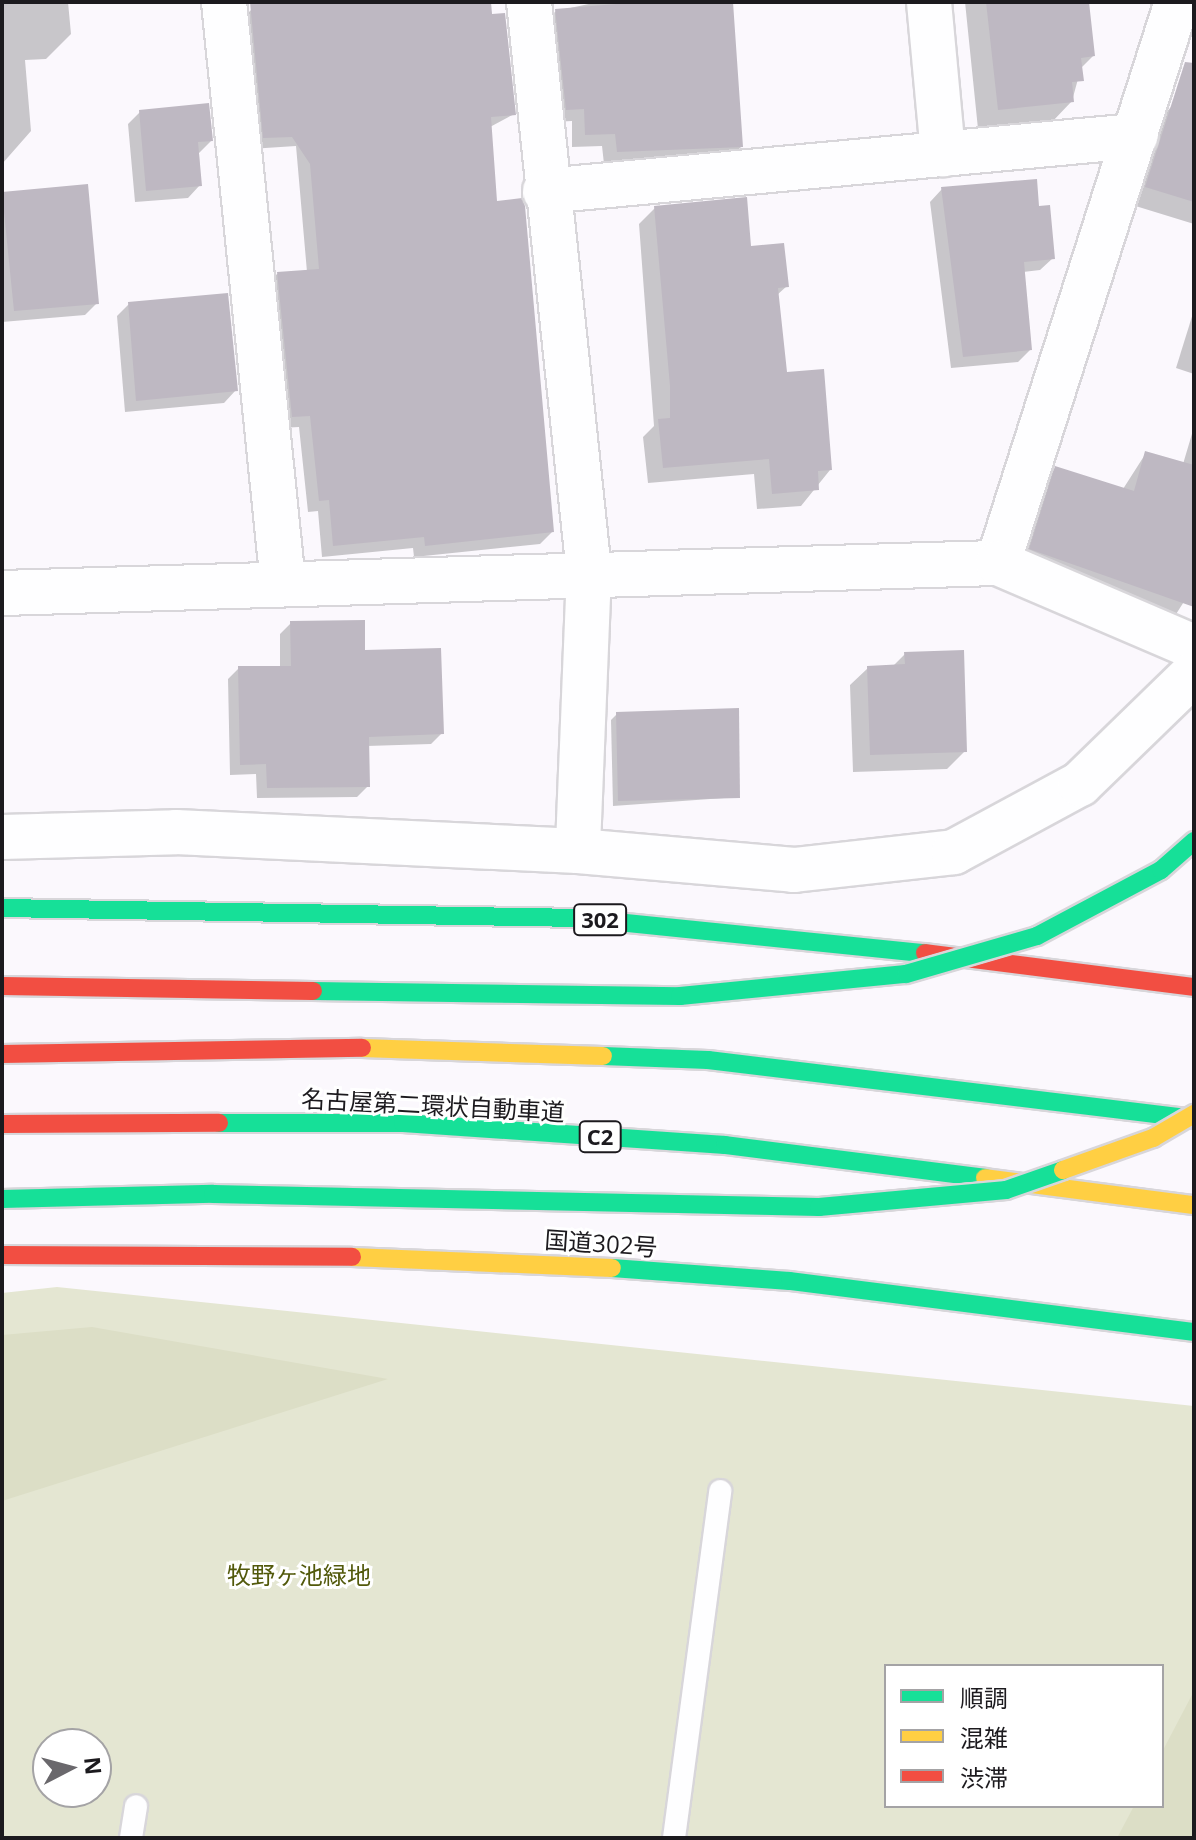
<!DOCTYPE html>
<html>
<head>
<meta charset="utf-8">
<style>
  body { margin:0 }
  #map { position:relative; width:1196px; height:1840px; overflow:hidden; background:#fbf8fd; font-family:"Open Sans","Noto Sans JP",sans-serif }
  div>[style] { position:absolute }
  .green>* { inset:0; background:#e4e6d2 }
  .forest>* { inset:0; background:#dcdec6 }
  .shadow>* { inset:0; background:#0003 }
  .building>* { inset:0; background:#beb8c2 }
  .roads { filter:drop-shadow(2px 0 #d8d6da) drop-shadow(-2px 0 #d8d6da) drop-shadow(0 2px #d8d6da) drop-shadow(0 -2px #d8d6da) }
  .lane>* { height:22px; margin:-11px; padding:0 11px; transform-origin:11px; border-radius:11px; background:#fefeff }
  .street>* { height:44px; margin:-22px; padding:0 22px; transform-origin:22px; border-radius:22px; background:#fefeff }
  .fast>* { height:18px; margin:-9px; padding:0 9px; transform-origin:9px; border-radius:9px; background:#16e098 }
  .slow>* { height:18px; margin:-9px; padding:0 9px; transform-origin:9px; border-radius:9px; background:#ffcf43 }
  .jam>* { height:18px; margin:-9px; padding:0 9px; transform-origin:9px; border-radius:9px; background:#f24e42 }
  .bridges { filter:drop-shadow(2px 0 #d8d6da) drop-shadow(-2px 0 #d8d6da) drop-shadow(0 2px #d8d6da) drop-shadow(0 -2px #d8d6da) }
  .fast-bridge>* { height:18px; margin:-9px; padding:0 9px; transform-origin:9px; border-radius:9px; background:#16e098 }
  .slow-bridge>* { height:18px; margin:-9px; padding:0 9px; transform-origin:9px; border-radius:9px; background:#ffcf43 }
  .jam-bridge>* { height:18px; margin:-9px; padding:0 9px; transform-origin:9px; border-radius:9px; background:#f24e42 }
  span { translate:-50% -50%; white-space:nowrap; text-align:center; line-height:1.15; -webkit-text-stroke:6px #fff; paint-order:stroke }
  .shield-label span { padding:2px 6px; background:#fff; border:2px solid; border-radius:6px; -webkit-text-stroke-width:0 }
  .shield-label { font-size:22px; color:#1c1a1e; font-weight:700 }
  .street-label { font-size:24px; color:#1c1a1e }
  .park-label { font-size:24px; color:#52590b }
  .frame { position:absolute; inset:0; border:4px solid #1c1a1e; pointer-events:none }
  .legend { position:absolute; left:884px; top:1664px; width:280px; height:144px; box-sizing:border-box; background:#fff; border:2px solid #a4a3a5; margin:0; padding:10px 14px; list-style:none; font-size:24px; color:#1c1a1e }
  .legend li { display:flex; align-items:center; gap:16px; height:40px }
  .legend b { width:40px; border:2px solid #a4a3a5 }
  .north { position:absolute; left:32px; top:1728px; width:80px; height:80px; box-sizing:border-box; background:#fff; border:2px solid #a4a3a5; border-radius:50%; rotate:84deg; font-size:22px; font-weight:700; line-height:32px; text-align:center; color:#1c1a1e }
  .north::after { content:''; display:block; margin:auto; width:28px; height:36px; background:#6a686c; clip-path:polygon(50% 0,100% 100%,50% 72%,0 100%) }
</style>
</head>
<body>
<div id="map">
  <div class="green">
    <div style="clip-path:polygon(evenodd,57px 1287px,1194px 1406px,1194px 1838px,2px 1838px,2px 1293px,57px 1287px,886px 1666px,1162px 1666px,1162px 1806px,886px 1806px,886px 1666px,57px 1287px,48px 1744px,96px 1744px,96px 1792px,48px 1792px,48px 1744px)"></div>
  </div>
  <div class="forest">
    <div style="clip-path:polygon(92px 1327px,388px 1379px,2px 1501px,2px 1335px)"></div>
    <div style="clip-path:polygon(1194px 1691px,1194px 1838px,1117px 1838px,1134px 1806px,1162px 1806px,1162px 1752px)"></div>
  </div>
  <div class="shadow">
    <div style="clip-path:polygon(2px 2px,68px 2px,71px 34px,46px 59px,25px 60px,31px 131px,2px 164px)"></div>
    <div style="clip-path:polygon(332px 2px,489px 2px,514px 114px,490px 127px,496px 203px,552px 532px,540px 544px,414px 557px,413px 548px,322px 557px,318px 511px,308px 512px,299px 427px,280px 428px,266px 286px,277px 274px,307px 272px,296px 146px,252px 149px,240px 21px,252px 9px)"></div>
    <div style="clip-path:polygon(598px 2px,731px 2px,741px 147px,728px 160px,604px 164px,602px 146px,572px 147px,572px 121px,553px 122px,543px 24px,556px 11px)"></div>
    <div style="clip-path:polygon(965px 2px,1087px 2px,1093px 56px,1081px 68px,1072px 101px,1052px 122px,978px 129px)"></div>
    <div style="clip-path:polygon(1172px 106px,1194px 113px,1194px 224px,1129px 204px,1155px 124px)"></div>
    <div style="clip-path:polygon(140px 112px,211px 141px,199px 153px,200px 185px,188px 198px,135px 202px,128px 124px)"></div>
    <div style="clip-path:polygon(86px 186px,97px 303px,85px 315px,2px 322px,2px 194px)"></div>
    <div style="clip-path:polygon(942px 189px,1037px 209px,1053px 258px,1040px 270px,1023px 272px,1030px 350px,1018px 362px,951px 368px,930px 202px)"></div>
    <div style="clip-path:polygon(655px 208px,749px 248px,787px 286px,777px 295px,786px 374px,830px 470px,801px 506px,757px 509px,754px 474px,648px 483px,643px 437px,654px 426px,639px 224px)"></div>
    <div style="clip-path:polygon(129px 304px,236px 390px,224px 403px,125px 412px,117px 316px)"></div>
    <div style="clip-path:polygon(1194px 310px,1194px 374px,1176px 368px)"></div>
    <div style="clip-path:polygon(1194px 427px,1194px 586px,1171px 622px,1013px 566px,1038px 486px,1056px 468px,1123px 489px,1146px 453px,1183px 464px)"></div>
    <div style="clip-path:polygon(291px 623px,363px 652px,442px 733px,431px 744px,367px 746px,368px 786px,357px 797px,257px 798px,256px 774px,230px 775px,228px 679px,239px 668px,280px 668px,280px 634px)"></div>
    <div style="clip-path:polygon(905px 654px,965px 751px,947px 769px,853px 772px,850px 685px,868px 668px,892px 667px)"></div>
    <div style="clip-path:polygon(617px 714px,738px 797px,613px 806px,611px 720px)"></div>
  </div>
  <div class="building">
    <div style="clip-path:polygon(250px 2px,491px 2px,492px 14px,505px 13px,516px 115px,491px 117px,497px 201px,522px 198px,525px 206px,554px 532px,425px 546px,424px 537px,333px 546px,329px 500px,319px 501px,310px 416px,292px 417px,277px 272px,319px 269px,310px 164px,292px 137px,263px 138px)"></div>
    <div style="clip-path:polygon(641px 2px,733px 2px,743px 147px,617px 152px,615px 134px,585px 135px,584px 109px,566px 110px,555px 9px)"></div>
    <div style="clip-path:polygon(986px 2px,1089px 2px,1095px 56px,1081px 58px,1084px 81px,1072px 82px,1074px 102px,998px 110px)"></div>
    <div style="clip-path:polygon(1185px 62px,1194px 63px,1194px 202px,1145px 187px)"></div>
    <div style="clip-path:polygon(209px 103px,213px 141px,198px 142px,202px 186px,146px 191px,139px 110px)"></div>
    <div style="clip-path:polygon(1037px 179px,1039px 206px,1050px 205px,1055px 259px,1024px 262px,1032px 350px,963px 357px,941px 187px)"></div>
    <div style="clip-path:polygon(88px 184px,99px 304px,14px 311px,2px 192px)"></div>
    <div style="clip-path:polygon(747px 197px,751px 246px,784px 243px,789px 287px,778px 288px,787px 372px,824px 369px,832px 470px,818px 471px,819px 490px,772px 494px,769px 459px,663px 468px,658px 419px,670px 418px,670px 386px,654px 206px)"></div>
    <div style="clip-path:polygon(228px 293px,238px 391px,136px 401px,128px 302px)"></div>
    <div style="clip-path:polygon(1145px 451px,1194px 465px,1194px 607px,1029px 549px,1055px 466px,1134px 491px)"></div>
    <div style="clip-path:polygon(365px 620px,365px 650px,441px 648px,444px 734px,369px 737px,370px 787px,267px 788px,266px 764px,240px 765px,238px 666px,291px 666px,290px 621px)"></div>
    <div style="clip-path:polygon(964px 650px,967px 752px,870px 755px,867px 666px,905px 664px,904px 652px)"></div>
    <div style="clip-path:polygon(739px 708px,740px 798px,618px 801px,616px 712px)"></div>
  </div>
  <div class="roads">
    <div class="lane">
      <div style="left:131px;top:1838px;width:32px;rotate:-81deg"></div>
      <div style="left:674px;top:1838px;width:350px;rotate:-82.4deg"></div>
    </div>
    <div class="street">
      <div style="left:224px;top:2px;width:585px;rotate:84.21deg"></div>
      <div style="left:529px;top:2px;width:573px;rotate:83.99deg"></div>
      <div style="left:589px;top:572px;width:279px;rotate:92.3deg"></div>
      <div style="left:929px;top:2px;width:153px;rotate:84.7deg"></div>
      <div style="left:545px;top:191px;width:593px;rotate:-5.33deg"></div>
      <div style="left:998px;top:563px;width:589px;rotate:-72.3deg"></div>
      <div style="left:2px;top:593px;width:996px;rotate:-1.73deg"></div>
      <div style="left:998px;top:563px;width:213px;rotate:23.2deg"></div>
      <div style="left:2px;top:837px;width:174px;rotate:-1.6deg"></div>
      <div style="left:176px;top:832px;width:402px;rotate:2.7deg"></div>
      <div style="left:578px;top:851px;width:217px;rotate:5deg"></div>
      <div style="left:794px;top:870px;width:161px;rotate:-6.4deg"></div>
      <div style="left:954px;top:852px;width:143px;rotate:-28.4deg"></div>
      <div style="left:1080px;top:784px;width:159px;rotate:-44.2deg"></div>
    </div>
    <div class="fast">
      <div style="left:2px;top:908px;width:576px;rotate:0.99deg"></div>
      <div style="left:578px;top:918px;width:349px;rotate:5.8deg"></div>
      <div style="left:603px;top:1056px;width:105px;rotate:2.2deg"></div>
      <div style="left:708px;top:1060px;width:490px;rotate:6.9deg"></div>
      <div style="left:219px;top:1123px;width:184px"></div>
      <div style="left:403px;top:1123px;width:323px;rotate:3.9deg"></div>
      <div style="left:725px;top:1145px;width:262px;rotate:7.2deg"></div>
      <div style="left:612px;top:1268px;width:178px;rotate:4.2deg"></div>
      <div style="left:790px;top:1281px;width:407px;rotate:7.2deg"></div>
    </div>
    <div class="slow">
      <div style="left:362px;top:1048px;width:241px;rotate:1.9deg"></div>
      <div style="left:985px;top:1178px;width:211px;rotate:7.4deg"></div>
      <div style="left:352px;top:1257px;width:260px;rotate:2.4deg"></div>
    </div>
    <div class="jam">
      <div style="left:925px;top:953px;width:271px;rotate:7.2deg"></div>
      <div style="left:2px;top:1054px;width:360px;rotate:-1deg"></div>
      <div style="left:2px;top:1124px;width:217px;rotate:-0.3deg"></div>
      <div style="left:2px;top:1255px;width:350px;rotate:0.3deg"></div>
    </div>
  </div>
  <div class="bridges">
    <div class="fast-bridge">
      <div style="left:313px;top:991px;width:367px;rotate:0.8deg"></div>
      <div style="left:680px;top:996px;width:227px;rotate:-5.6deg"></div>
      <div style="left:906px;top:974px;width:136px;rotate:-16.2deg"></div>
      <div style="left:1037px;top:936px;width:140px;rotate:-28deg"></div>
      <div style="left:1161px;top:870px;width:44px;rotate:-41.3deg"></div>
      <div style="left:2px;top:1199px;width:211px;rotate:-1.4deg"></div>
      <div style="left:213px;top:1194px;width:606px;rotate:1.23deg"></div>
      <div style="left:819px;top:1207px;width:188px;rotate:-5.2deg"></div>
      <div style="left:1006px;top:1190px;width:60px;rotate:-19.3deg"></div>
    </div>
    <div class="slow-bridge">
      <div style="left:1063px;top:1170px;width:96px;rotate:-19.6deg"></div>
      <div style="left:1153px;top:1138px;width:48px;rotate:-30.3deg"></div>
    </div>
    <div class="jam-bridge">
      <div style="left:2px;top:986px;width:311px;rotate:0.9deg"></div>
    </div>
  </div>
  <div class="shield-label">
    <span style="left:600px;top:920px">302</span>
    <span style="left:600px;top:1137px">C2</span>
  </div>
  <div class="street-label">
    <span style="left:433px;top:1105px;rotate:3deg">名古屋第二環状自動車道</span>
    <span style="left:601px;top:1243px;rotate:4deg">国道302号</span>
  </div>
  <div class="park-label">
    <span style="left:299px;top:1575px">牧野ヶ池緑地</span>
  </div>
  <div class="frame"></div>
  <ul class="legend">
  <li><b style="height:10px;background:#16e098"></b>順調</li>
  <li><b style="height:10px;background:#ffcf43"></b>混雑</li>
  <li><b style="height:10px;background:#f24e42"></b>渋滞</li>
  </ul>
  <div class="north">N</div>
</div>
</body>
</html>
